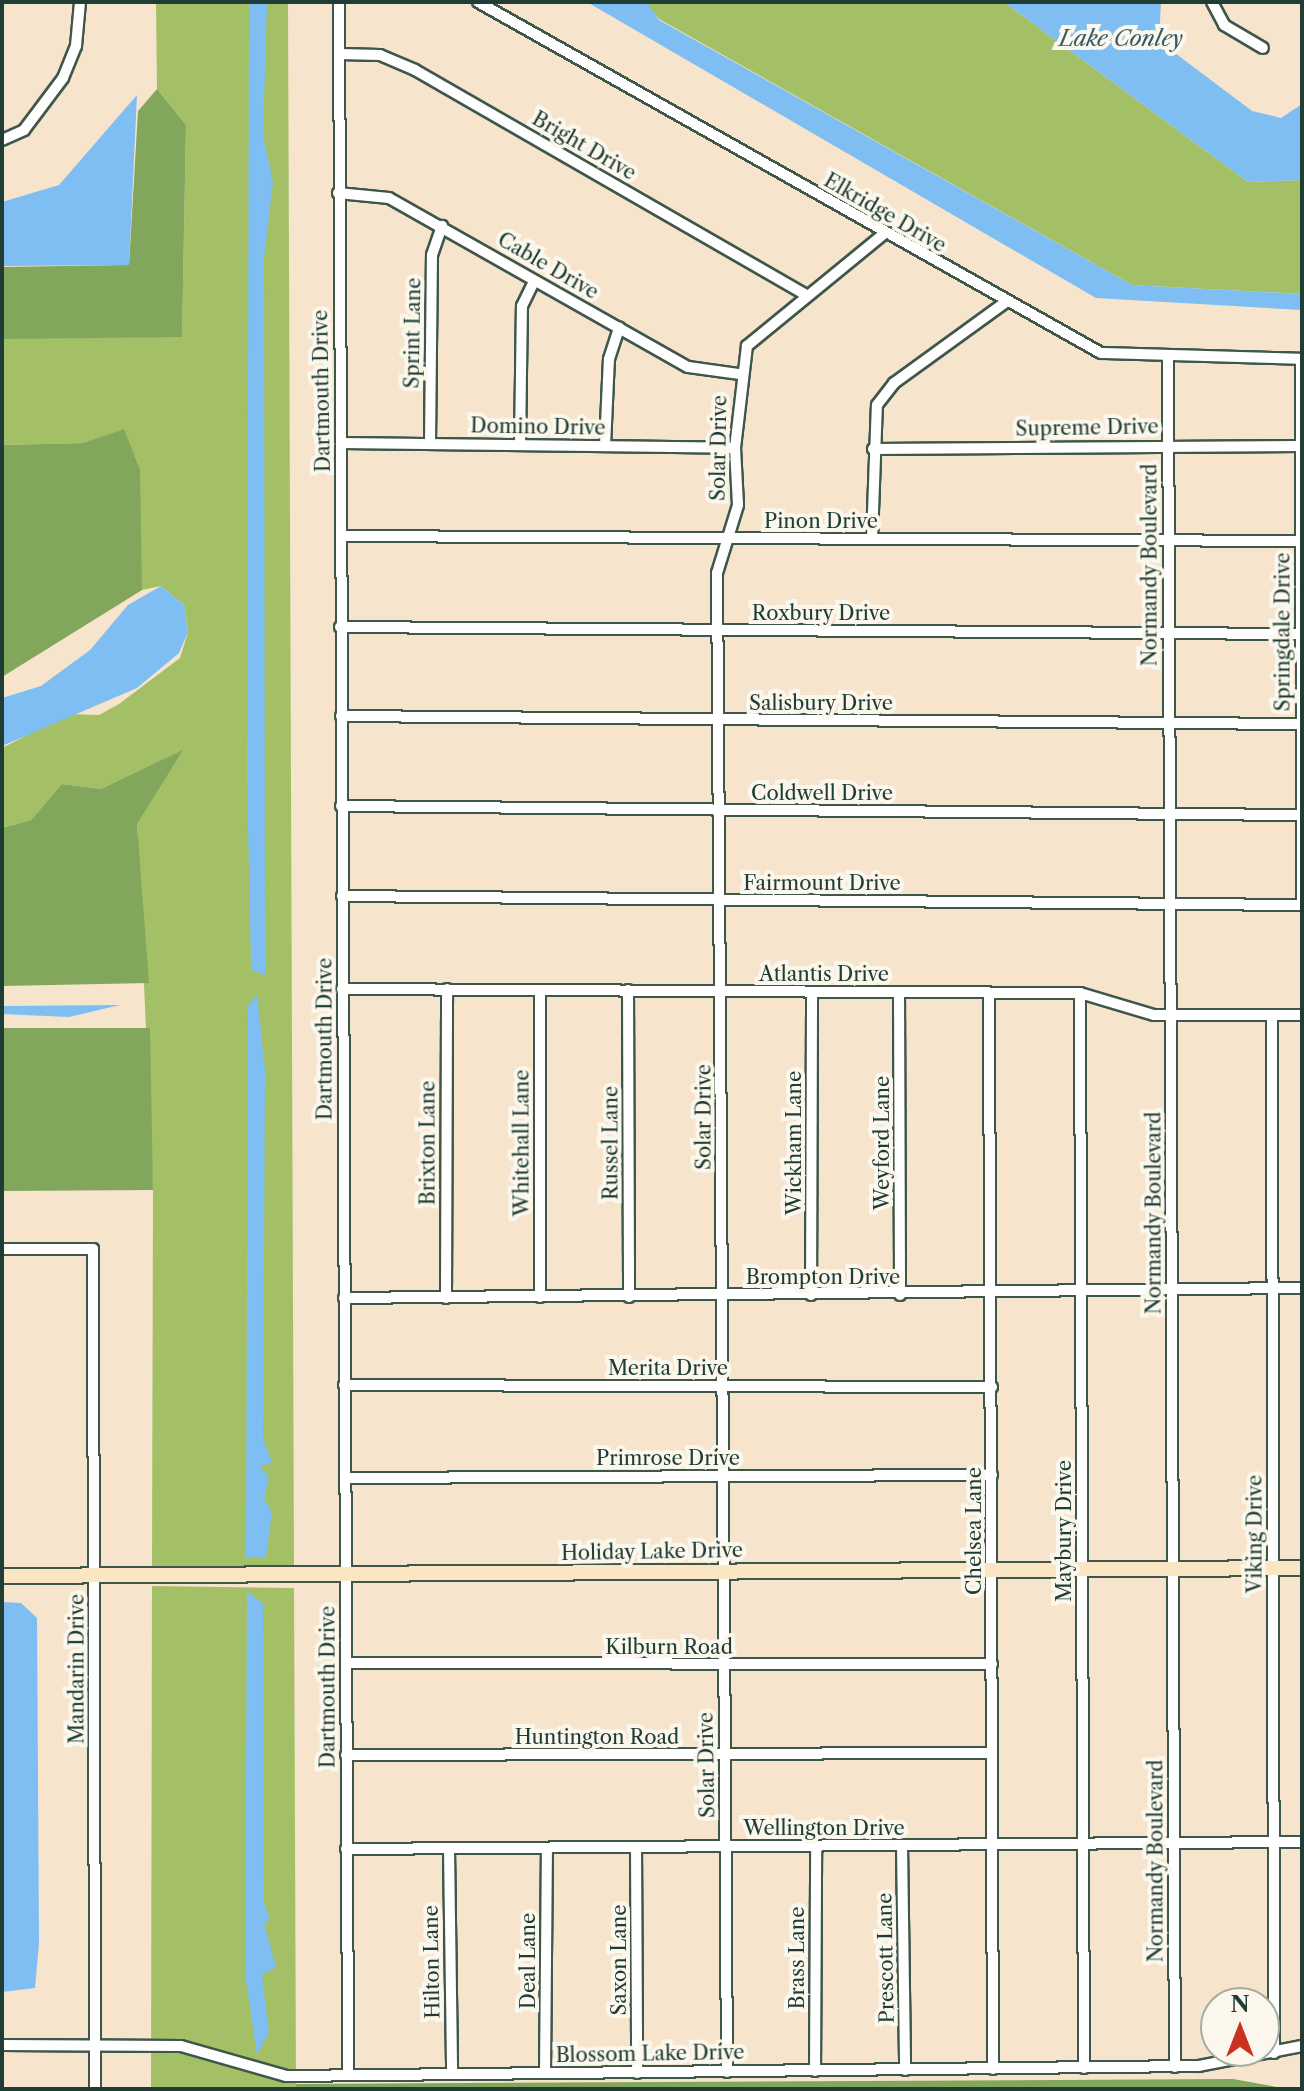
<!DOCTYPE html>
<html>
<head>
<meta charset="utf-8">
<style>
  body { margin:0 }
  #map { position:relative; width:1304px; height:2091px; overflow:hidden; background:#f6e4cc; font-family:"Libre Caslon Text",serif }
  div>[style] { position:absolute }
  .green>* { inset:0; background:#a3c067 }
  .forest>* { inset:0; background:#82a65c }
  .water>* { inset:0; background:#7fbef3 }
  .roads { filter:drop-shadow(2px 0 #3f564b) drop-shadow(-2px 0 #3f564b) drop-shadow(0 2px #3f564b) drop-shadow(0 -2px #3f564b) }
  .street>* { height:10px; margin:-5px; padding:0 5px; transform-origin:5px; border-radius:5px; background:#fff }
  .secondary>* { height:14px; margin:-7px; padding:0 7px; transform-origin:7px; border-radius:7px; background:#fbe6c4 }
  span { translate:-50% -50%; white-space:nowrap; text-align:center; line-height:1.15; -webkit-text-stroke:8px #fbf7ec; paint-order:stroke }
  .street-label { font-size:20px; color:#1f3d34 }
  .water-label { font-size:22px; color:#375d64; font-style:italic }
  .frame { position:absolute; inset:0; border:4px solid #1f3d34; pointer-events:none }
  .north { position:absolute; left:1200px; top:1987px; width:80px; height:80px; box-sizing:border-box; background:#fbf7ec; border:2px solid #a3ada2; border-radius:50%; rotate:0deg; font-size:22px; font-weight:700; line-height:32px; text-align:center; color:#1f3d34 }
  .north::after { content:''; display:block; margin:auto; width:28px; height:36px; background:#c8321e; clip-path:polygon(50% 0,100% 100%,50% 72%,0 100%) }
</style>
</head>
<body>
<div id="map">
  <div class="green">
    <div style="clip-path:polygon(156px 2px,288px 2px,294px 1566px,152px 1568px,153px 1190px,137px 823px,181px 752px,101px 789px,62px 784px,31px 820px,2px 828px,2px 748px,68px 714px,99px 715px,119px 704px,180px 658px,188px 632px,184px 605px,161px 586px,142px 590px,135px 456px,84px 443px,2px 445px,2px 338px,182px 336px,186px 125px,157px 89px)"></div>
    <div style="clip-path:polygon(1004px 2px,1248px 182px,1302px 180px,1302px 294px,1132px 285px,659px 19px,646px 4px)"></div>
    <div style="clip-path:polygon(152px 1586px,294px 1588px,296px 2089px,151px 2089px)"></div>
  </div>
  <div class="forest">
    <div style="clip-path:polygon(157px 89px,186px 125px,182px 337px,2px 339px,2px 267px,129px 265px,138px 111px)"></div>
    <div style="clip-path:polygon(124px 429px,140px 470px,142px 590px,2px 677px,2px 445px,84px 443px)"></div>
    <div style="clip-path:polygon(183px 750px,137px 824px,149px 983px,2px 986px,2px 828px,31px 820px,62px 784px,101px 789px)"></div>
    <div style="clip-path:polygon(2px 1028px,150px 1028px,153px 1190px,2px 1191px)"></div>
    <div style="clip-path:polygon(1233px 2079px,1283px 2088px,296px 2089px,296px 2084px)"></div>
  </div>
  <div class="water">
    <div style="clip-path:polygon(249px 2px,267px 2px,263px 135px,273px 182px,264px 258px,265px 975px,252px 970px,251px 961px,247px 782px)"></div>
    <div style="clip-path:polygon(587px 2px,647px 2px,659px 20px,1132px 285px,1302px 294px,1302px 310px,1096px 298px)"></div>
    <div style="clip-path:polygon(1004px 2px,1161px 2px,1159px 41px,1252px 111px,1281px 118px,1302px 104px,1302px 180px,1248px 182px)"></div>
    <div style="clip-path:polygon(137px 95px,129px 265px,2px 266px,2px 202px,59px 185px)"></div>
    <div style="clip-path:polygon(161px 586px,184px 605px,188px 632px,179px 653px,137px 688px,2px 746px,2px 698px,41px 686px,90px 650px,128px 605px)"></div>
    <div style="clip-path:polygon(257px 995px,265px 1069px,263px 1439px,272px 1462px,260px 1467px,269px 1477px,264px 1499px,272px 1512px,266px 1557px,246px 1557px,248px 1006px)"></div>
    <div style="clip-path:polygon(120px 1005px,69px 1017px,2px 1014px,2px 1006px)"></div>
    <div style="clip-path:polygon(247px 1591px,263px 1604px,264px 1903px,270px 1920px,264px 1923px,276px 1967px,262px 1975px,269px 2032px,257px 2055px,245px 1973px)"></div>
    <div style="clip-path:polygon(2px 1602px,21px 1603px,37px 1618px,39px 1943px,35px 1988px,2px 1992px)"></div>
  </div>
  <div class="roads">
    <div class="street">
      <div style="left:339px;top:2px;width:2073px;rotate:89.75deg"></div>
      <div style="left:478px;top:2px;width:715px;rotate:29.4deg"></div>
      <div style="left:1101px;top:353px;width:201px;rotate:1.7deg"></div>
      <div style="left:1212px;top:2px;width:26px;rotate:62deg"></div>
      <div style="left:1224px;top:25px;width:45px;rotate:30.5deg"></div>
      <div style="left:339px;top:54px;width:41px;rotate:1.4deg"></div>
      <div style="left:380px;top:55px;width:38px;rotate:23deg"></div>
      <div style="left:415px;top:70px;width:450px;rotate:29.9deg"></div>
      <div style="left:2px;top:140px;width:24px;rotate:-24deg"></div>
      <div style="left:24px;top:130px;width:65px;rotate:-53.1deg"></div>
      <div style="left:63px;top:78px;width:35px;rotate:-68deg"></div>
      <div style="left:76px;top:46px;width:44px;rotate:-84.8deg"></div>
      <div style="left:338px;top:193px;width:51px;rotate:5.6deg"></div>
      <div style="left:389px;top:198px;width:343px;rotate:29.5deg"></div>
      <div style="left:688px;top:367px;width:51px;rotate:7.8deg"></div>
      <div style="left:1168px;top:359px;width:1708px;rotate:89.77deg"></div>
      <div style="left:1301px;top:359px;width:546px;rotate:89.9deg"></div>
      <div style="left:342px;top:443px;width:393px;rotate:0.7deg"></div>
      <div style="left:430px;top:443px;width:188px;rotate:-89.4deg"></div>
      <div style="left:432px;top:255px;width:31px;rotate:-71deg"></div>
      <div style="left:520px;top:445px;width:139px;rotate:-89.2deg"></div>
      <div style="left:522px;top:306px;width:28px;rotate:-64deg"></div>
      <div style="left:605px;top:446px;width:87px;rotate:-87.4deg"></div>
      <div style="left:609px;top:359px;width:33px;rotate:-72deg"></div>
      <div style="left:873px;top:449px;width:428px;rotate:-0.4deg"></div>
      <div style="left:341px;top:536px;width:960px;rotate:0.3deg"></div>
      <div style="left:872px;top:539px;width:134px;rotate:-87.9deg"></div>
      <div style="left:877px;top:405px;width:28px;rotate:-52deg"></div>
      <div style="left:894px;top:383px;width:138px;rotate:-35.9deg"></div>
      <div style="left:340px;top:627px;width:961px;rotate:0.42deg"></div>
      <div style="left:341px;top:716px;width:961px;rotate:0.48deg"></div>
      <div style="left:341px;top:806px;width:961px;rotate:0.54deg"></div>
      <div style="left:342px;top:896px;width:960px;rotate:0.54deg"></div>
      <div style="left:342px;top:989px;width:738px;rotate:0.31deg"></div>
      <div style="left:1080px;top:993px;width:77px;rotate:16.6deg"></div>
      <div style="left:1154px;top:1015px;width:148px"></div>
      <div style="left:540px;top:990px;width:307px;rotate:90deg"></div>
      <div style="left:628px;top:990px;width:307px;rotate:89.8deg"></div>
      <div style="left:899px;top:992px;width:303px;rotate:89.8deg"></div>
      <div style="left:989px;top:993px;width:1076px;rotate:89.79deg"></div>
      <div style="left:1080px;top:993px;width:1075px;rotate:89.79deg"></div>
      <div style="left:1272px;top:1015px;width:1038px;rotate:89.89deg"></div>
      <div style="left:2px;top:1249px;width:91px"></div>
      <div style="left:93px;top:1249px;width:840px;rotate:89.86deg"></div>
      <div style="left:811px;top:1295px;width:303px;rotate:-89.8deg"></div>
      <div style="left:344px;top:1298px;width:958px;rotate:-0.6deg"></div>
      <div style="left:446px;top:1298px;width:309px;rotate:-89.8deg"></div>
      <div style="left:344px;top:1385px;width:648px;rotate:0.18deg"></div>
      <div style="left:345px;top:1478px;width:647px;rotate:-0.27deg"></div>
      <div style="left:346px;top:1663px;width:646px;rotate:0.09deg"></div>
      <div style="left:346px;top:1755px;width:646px;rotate:-0.18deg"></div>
      <div style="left:902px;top:1845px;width:225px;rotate:89.2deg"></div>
      <div style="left:636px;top:1847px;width:226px;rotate:89.7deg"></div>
      <div style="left:346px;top:1849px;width:956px;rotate:-0.42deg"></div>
      <div style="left:449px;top:1849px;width:225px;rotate:89.2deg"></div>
      <div style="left:2px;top:2045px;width:179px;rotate:0.3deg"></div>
      <div style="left:181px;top:2046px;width:109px;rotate:15.9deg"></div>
      <div style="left:286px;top:2076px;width:913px;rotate:-0.63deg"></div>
      <div style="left:1199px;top:2066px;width:105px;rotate:-11deg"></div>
      <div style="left:815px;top:2071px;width:225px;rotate:-89.7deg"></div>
      <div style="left:727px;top:2072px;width:1499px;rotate:-90.38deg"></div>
      <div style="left:717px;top:573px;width:71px;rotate:-72.8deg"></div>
      <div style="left:738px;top:505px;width:57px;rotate:-93deg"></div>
      <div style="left:735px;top:448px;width:103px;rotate:-83.3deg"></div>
      <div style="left:747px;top:346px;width:177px;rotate:-39.3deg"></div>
      <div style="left:545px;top:2073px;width:225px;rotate:-89.5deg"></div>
    </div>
    <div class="secondary">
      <div style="left:2px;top:1576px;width:1300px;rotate:-0.35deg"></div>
    </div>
  </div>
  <div class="street-label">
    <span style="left:584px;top:146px;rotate:30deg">Bright Drive</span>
    <span style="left:885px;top:213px;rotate:30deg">Elkridge Drive</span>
    <span style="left:548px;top:266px;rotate:30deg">Cable Drive</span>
    <span style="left:413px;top:333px;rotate:-89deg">Sprint Lane</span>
    <span style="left:322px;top:391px;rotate:-91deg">Dartmouth Drive</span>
    <span style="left:538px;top:427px;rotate:1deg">Domino Drive</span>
    <span style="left:1087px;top:428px;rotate:-1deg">Supreme Drive</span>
    <span style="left:719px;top:448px;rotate:-89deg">Solar Drive</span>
    <span style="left:821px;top:521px">Pinon Drive</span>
    <span style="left:1150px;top:565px;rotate:-90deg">Normandy Boulevard</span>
    <span style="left:821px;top:613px">Roxbury Drive</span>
    <span style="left:1283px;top:632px;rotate:-90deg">Springdale Drive</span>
    <span style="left:821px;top:703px">Salisbury Drive</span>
    <span style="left:822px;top:793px">Coldwell Drive</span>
    <span style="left:822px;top:883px">Fairmount Drive</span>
    <span style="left:824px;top:974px">Atlantis Drive</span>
    <span style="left:325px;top:1039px;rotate:-90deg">Dartmouth Drive</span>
    <span style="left:704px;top:1117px;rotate:-90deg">Solar Drive</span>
    <span style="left:428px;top:1143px;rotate:-90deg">Brixton Lane</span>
    <span style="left:522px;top:1143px;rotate:-90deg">Whitehall Lane</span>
    <span style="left:611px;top:1143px;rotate:-90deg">Russel Lane</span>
    <span style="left:794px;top:1143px;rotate:-90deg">Wickham Lane</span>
    <span style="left:882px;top:1143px;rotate:-90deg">Weyford Lane</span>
    <span style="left:1154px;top:1213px;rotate:-90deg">Normandy Boulevard</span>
    <span style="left:823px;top:1277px">Brompton Drive</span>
    <span style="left:668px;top:1368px">Merita Drive</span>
    <span style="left:668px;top:1458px">Primrose Drive</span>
    <span style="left:974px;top:1531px;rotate:-90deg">Chelsea Lane</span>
    <span style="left:1064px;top:1531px;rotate:-90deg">Maybury Drive</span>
    <span style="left:1255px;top:1534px;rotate:-90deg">Viking Drive</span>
    <span style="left:652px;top:1552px;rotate:-1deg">Holiday Lake Drive</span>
    <span style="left:669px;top:1647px">Kilburn Road</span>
    <span style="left:77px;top:1669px;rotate:-90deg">Mandarin Drive</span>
    <span style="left:328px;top:1687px;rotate:-90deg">Dartmouth Drive</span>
    <span style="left:597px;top:1737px">Huntington Road</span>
    <span style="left:707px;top:1765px;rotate:-91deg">Solar Drive</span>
    <span style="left:824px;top:1828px">Wellington Drive</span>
    <span style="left:1156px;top:1861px;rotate:-90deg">Normandy Boulevard</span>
    <span style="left:797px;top:1958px;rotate:-90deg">Brass Lane</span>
    <span style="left:886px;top:1958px;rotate:-91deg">Prescott Lane</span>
    <span style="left:619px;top:1960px;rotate:-90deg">Saxon Lane</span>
    <span style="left:528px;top:1961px;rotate:-90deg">Deal Lane</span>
    <span style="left:432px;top:1962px;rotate:-91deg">Hilton Lane</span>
    <span style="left:650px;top:2054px;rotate:-1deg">Blossom Lake Drive</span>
  </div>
  <div class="water-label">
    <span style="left:1121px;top:39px">Lake Conley</span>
  </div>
  <div class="frame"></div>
  <div class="north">N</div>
</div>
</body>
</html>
